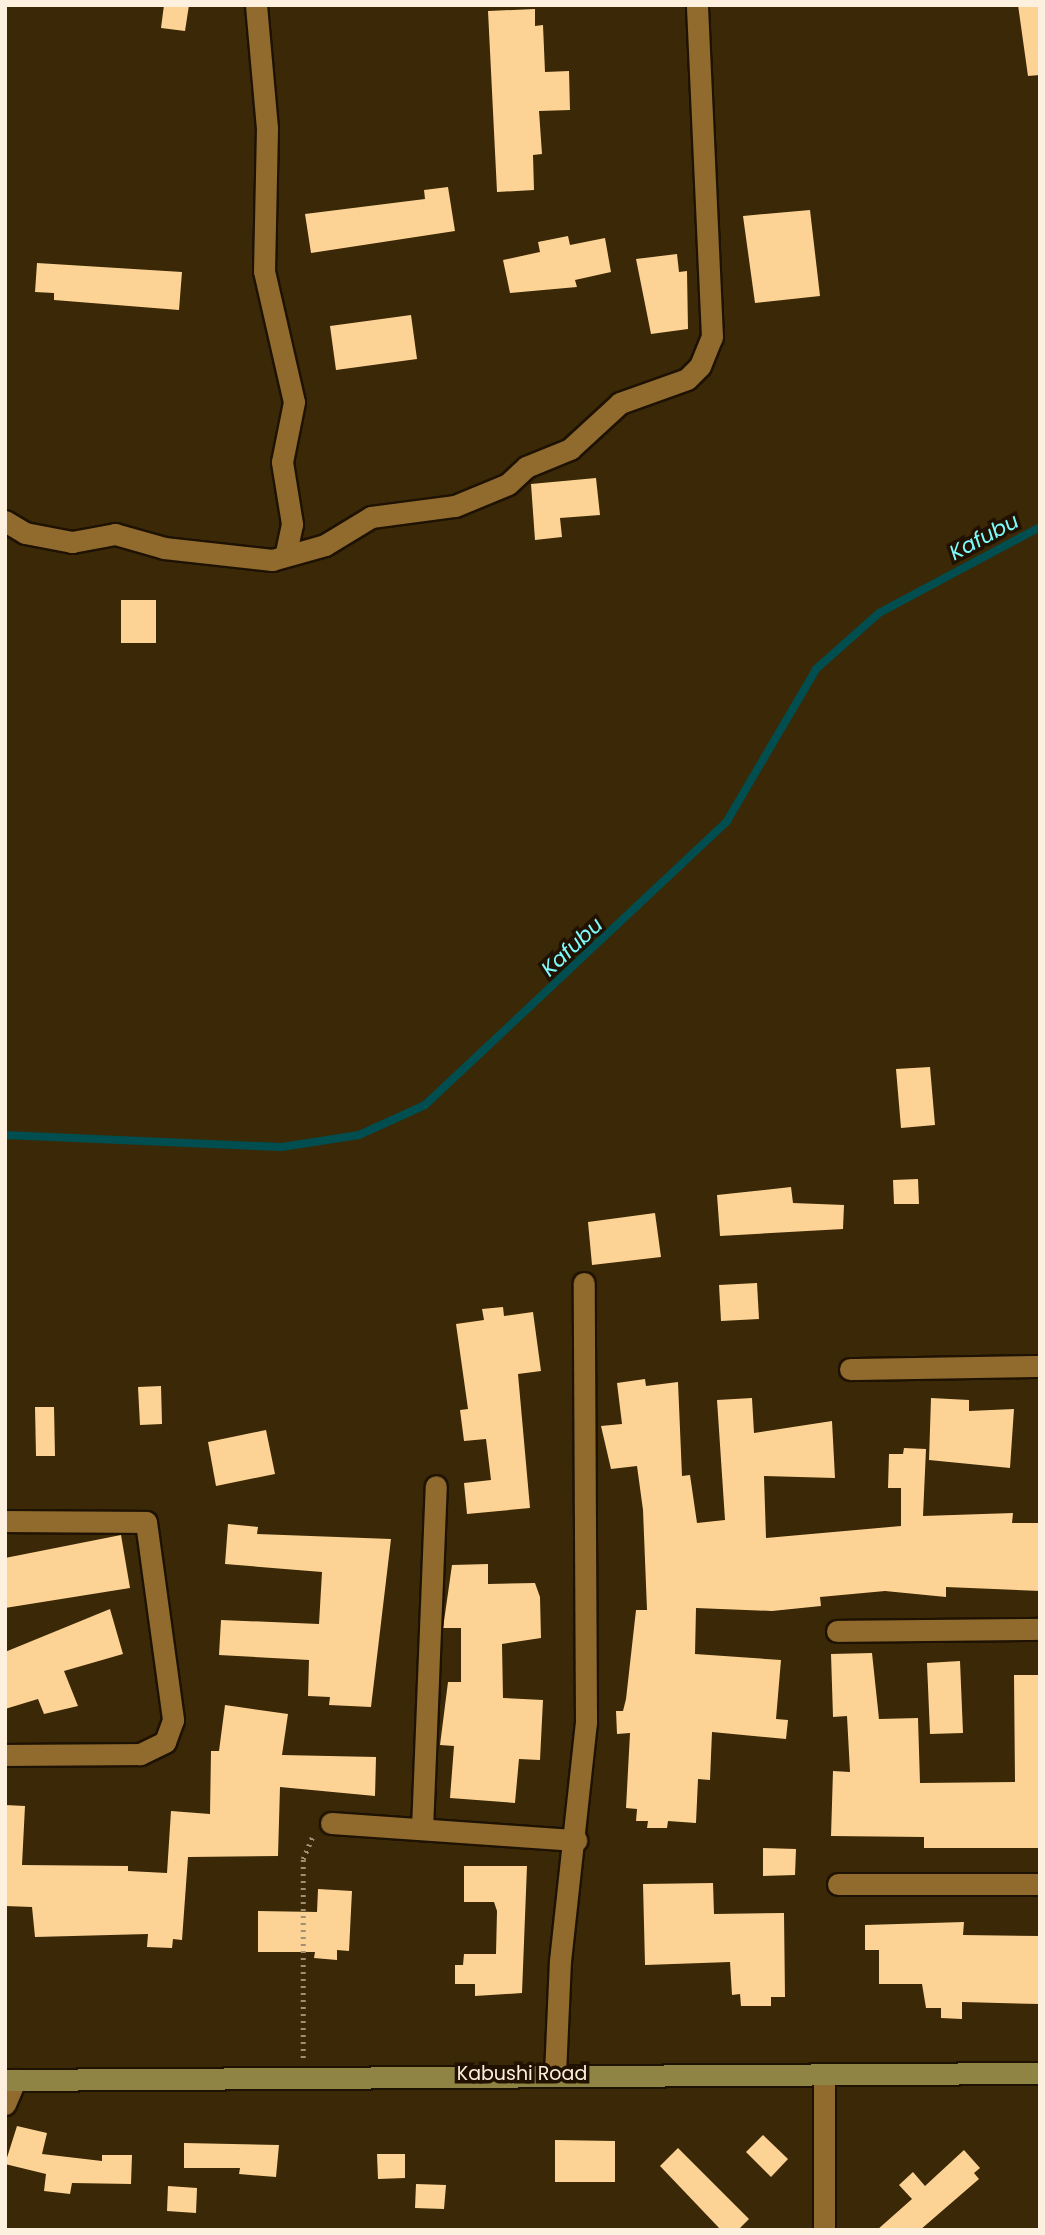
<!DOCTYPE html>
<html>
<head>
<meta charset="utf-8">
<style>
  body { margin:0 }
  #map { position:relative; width:1045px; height:2235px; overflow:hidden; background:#3b2807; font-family:Poppins,sans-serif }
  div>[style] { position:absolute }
  .stream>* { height:8px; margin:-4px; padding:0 4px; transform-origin:4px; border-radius:4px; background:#004e4f }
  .building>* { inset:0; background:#fdd395 }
  .path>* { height:4.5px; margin-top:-2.25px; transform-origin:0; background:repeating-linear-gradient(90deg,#9f8f76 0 2px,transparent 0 7px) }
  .roads { filter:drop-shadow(2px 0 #1e1202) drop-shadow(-2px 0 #1e1202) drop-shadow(0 2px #1e1202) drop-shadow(0 -2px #1e1202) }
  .street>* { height:21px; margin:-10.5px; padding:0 10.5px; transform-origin:10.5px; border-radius:10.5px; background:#916b2e }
  .secondary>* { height:21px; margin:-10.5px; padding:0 10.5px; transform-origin:10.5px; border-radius:10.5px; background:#8f8443 }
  span { translate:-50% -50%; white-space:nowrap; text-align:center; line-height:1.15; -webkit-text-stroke:7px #201100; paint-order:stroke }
  .street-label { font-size:19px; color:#fdf0de }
  .water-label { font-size:21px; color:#7efbfd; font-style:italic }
  .frame { position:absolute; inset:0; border:7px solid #fdf0de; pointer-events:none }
</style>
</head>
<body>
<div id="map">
  <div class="stream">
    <div style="left:5px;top:1135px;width:277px;rotate:2.5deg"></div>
    <div style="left:282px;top:1147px;width:78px;rotate:-8.9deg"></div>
    <div style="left:359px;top:1135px;width:72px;rotate:-24.4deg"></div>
    <div style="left:425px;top:1105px;width:415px;rotate:-43.2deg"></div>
    <div style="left:727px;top:821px;width:176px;rotate:-59.6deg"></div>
    <div style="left:816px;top:669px;width:84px;rotate:-41.6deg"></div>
    <div style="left:879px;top:613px;width:183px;rotate:-28.1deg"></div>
  </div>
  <div class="building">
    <div style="clip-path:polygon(164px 5px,189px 5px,185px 31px,161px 28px)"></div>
    <div style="clip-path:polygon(1018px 5px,1040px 5px,1040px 75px,1028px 76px)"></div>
    <div style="clip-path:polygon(535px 9px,535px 26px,543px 25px,545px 72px,569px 71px,570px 110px,539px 111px,542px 154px,533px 155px,534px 190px,497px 192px,488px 11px)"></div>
    <div style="clip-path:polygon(448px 187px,455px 231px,311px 253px,305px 214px,425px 199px,424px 190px)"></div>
    <div style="clip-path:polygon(810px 210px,820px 296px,755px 303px,743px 216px)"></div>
    <div style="clip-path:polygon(568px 236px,570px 245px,605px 238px,611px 272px,575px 280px,577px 287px,510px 293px,503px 260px,540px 252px,538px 242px)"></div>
    <div style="clip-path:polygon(677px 254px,679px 272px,687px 271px,688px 329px,651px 334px,636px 259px)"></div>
    <div style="clip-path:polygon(37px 263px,182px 272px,179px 310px,54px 300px,54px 293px,35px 292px)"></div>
    <div style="clip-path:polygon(411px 315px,417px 359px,336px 370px,330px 326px)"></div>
    <div style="clip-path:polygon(596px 478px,600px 515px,560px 518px,562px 537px,535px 540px,531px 484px)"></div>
    <div style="clip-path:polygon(121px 600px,156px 600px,156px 643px,121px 643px)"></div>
    <div style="clip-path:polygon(930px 1067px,935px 1125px,901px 1128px,896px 1069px)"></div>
    <div style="clip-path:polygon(918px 1179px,919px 1204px,894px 1204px,893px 1180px)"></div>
    <div style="clip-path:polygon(791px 1187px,793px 1203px,844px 1205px,843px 1229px,720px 1236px,717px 1195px)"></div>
    <div style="clip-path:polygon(655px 1213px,661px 1257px,592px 1265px,588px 1222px)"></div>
    <div style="clip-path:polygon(757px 1283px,759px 1319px,721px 1321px,719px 1285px)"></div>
    <div style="clip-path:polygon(503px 1307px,504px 1316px,533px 1312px,541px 1371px,518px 1374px,530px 1508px,467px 1514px,464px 1483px,491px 1480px,486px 1439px,464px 1441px,460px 1410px,468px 1409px,456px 1324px,484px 1320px,482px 1309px)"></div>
    <div style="clip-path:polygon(645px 1379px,646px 1386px,678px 1382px,682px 1476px,690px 1475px,697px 1523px,725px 1520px,717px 1400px,752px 1398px,754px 1433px,832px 1421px,835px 1478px,764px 1476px,766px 1538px,901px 1526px,901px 1488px,888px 1488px,889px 1454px,903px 1454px,904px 1448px,926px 1449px,923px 1516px,1013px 1513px,1012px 1523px,1040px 1523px,1040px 1591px,946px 1587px,946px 1597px,885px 1591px,820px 1597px,821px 1606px,772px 1611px,696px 1608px,695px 1654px,781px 1660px,776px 1719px,788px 1720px,786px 1739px,712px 1732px,710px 1780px,698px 1779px,696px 1823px,668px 1821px,667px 1828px,647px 1828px,648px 1821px,636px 1821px,637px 1809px,626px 1808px,630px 1733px,617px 1734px,616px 1711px,623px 1711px,626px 1699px,636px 1610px,647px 1610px,643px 1510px,637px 1466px,611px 1469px,601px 1426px,622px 1424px,617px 1383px)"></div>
    <div style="clip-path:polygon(161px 1386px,162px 1424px,140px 1425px,138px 1387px)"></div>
    <div style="clip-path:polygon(931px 1398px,969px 1400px,969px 1411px,1014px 1409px,1010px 1468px,929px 1460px)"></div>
    <div style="clip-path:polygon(35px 1407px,54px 1407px,55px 1456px,36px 1456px)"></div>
    <div style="clip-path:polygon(266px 1430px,275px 1474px,216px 1486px,208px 1442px)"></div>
    <div style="clip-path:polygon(228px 1524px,258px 1527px,257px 1534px,391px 1539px,371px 1707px,329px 1705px,330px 1697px,308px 1696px,309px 1660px,219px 1655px,221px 1620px,319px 1624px,322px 1572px,225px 1564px)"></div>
    <div style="clip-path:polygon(121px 1535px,130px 1588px,5px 1608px,5px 1558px)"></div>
    <div style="clip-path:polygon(488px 1564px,488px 1584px,535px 1583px,540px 1597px,541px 1638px,502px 1644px,503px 1698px,543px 1700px,540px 1760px,519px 1759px,515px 1803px,450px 1798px,454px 1746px,440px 1745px,448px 1682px,461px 1682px,461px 1628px,443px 1628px,452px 1565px)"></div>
    <div style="clip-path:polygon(110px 1609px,123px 1654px,64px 1671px,78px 1706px,44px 1714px,38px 1699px,5px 1709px,5px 1652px)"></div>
    <div style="clip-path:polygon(872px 1653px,879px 1719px,918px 1718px,920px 1783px,1015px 1782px,1014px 1675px,1040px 1675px,1040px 1848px,924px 1848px,924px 1837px,831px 1836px,833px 1771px,850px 1772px,847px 1716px,833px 1717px,831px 1654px)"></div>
    <div style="clip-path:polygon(960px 1661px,963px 1733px,930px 1734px,927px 1663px)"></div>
    <div style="clip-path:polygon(225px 1705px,288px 1714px,282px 1755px,376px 1757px,375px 1796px,280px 1787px,278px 1856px,188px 1857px,182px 1940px,173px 1939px,172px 1948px,147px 1947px,148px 1934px,35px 1937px,32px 1907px,5px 1906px,5px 1805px,25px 1806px,22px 1865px,128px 1866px,128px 1871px,167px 1873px,171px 1811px,210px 1814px,211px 1751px,219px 1751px)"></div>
    <div style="clip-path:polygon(763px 1848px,796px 1849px,795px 1875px,763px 1876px)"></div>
    <div style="clip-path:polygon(464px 1866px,527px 1866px,522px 1993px,475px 1996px,475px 1984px,455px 1984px,455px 1965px,463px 1965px,464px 1954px,496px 1954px,497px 1911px,494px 1902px,464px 1902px)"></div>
    <div style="clip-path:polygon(713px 1883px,714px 1914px,784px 1913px,785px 1997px,771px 1997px,771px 2006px,741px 2006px,740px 1994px,732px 1995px,730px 1962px,645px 1965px,643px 1884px)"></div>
    <div style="clip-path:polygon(318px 1889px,352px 1891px,349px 1951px,337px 1950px,337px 1960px,314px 1958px,315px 1952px,258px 1952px,258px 1911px,317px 1912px)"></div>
    <div style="clip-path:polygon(964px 1922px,963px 1935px,1040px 1936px,1040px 2004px,962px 2002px,962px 2019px,941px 2018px,941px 2008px,926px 2008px,922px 1984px,879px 1984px,879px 1950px,865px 1950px,865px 1925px)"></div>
    <div style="clip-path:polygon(17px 2126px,47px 2133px,42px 2154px,102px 2161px,102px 2155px,132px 2155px,131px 2184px,72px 2183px,70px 2194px,44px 2191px,46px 2174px,5px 2164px)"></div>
    <div style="clip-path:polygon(763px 2135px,788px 2159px,771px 2177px,746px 2152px)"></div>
    <div style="clip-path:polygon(555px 2140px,615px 2141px,615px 2182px,555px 2182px)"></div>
    <div style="clip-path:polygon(184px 2143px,279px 2145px,276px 2177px,239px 2174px,240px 2168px,184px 2168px)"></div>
    <div style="clip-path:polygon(678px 2148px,749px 2219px,738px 2230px,721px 2230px,660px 2166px)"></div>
    <div style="clip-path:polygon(964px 2150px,980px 2168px,974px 2173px,979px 2179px,920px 2230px,877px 2230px,912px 2199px,899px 2185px,913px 2172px,925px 2186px)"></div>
    <div style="clip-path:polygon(377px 2154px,405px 2154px,405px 2178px,378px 2179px)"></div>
    <div style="clip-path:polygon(416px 2184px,446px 2185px,444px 2209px,415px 2208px)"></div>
    <div style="clip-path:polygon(168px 2186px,197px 2188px,196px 2213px,167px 2211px)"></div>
  </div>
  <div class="path">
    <div style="left:303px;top:2058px;width:199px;rotate:-90deg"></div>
    <div style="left:303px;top:1859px;width:26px;rotate:-67deg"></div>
  </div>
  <div class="roads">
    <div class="street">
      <div style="left:256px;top:5px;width:123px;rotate:84.9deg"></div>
      <div style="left:267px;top:128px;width:143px;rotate:91.2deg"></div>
      <div style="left:264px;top:271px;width:134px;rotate:77.1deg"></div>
      <div style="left:294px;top:402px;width:61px;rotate:101.3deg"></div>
      <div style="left:282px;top:462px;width:63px;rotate:80.8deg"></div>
      <div style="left:292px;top:524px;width:30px;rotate:102deg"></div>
      <div style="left:5px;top:521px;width:23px;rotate:31deg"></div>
      <div style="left:25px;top:533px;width:48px;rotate:10.8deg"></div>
      <div style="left:72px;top:542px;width:44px;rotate:-10.5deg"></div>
      <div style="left:115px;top:534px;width:51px;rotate:15.9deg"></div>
      <div style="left:164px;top:548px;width:109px;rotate:6.3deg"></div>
      <div style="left:272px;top:560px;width:55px;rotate:-15.8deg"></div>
      <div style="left:325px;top:545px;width:54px;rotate:-31.3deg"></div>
      <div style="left:371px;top:517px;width:85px;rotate:-7.5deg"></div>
      <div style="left:455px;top:506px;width:57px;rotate:-22.5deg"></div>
      <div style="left:508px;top:484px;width:25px;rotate:-43deg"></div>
      <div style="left:526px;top:467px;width:48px;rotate:-22.2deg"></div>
      <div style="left:570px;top:449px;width:68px;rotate:-42.6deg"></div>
      <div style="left:620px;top:403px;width:71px;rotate:-19.7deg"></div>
      <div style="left:687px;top:379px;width:18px;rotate:-45deg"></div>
      <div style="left:700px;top:366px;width:31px;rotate:-68deg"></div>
      <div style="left:712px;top:337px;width:332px;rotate:-92.6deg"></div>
      <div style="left:850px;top:1369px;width:190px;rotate:-0.9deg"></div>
      <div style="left:5px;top:1521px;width:141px;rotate:0.4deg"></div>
      <div style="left:146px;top:1522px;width:200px;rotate:82.2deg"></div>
      <div style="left:173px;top:1720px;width:23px;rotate:110deg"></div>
      <div style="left:165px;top:1742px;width:28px;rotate:154deg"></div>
      <div style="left:140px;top:1754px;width:135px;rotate:179.6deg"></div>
      <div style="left:837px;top:1631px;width:203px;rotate:-0.6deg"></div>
      <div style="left:331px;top:1823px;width:246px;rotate:4deg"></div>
      <div style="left:422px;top:1829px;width:343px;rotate:-87.7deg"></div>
      <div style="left:838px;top:1884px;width:202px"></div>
      <div style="left:555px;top:2074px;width:113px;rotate:-87.5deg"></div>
      <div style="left:560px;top:1961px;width:239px;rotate:-83.8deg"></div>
      <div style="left:586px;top:1723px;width:440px;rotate:-90.3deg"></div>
      <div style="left:824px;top:2075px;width:155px;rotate:90deg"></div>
      <div style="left:5px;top:2104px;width:26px;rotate:-67deg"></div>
    </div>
    <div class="secondary">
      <div style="left:5px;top:2080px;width:1035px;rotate:-0.39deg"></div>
    </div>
  </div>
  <div class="street-label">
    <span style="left:522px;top:2074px">Kabushi Road</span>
  </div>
  <div class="water-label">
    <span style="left:984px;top:537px;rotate:-28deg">Kafubu</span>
    <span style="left:572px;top:947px;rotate:-43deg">Kafubu</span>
  </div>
  <div class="frame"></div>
</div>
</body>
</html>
